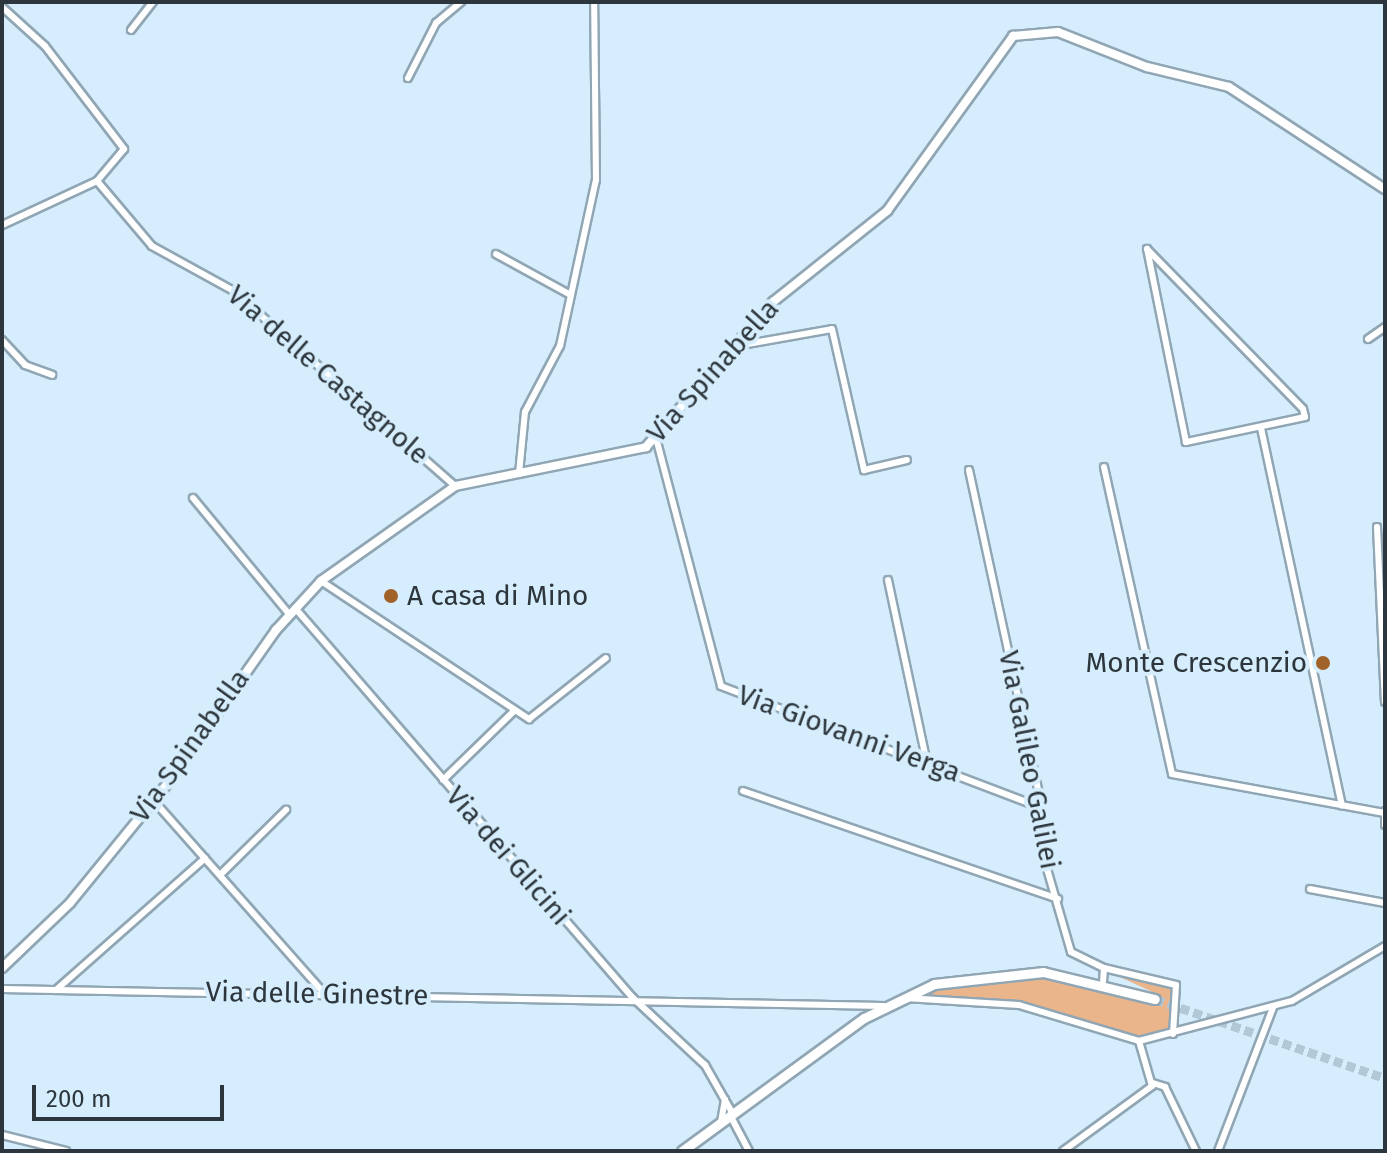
<!DOCTYPE html>
<html>
<head>
<meta charset="utf-8">
<style>
  body { margin:0 }
  #map { position:relative; width:1387px; height:1153px; overflow:hidden; background:#d5edfc; font-family:"Fira Sans",sans-serif }
  div>[style] { position:absolute }
  .green>* { inset:0; background:#eab58a }
  .secondary-tunnel>* { height:9px; margin-top:-4.5px; transform-origin:0; background:repeating-linear-gradient(90deg,#b3c8d6 0 9px,transparent 0 13.5px) }
  .roads { filter:drop-shadow(2px 0 #90a6b4) drop-shadow(-2px 0 #90a6b4) drop-shadow(0 2px #90a6b4) drop-shadow(0 -2px #90a6b4) }
  .minor>* { height:6px; margin:-3px; padding:0 3px; transform-origin:3px; border-radius:3px; background:#fff }
  .tertiary>* { height:8px; margin:-4px; padding:0 4px; transform-origin:4px; border-radius:4px; background:#fff }
  .secondary>* { height:9px; margin:-4.5px; padding:0 4.5px; transform-origin:4.5px; border-radius:4.5px; background:#fff }
  .dots>* { width:22px; height:22px; translate:-50% -50%; box-sizing:border-box; border:4px solid #d5edfc; border-radius:50% }
  span { translate:-50% -50%; white-space:nowrap; text-align:center; line-height:1.15; -webkit-text-stroke:8px #d5edfc; paint-order:stroke }
  .street-label { font-size:28px; color:#2d363c }
  .poi-label { font-size:28px; color:#2d363c }
  .left { translate:0 -50%; text-align:left }
  .right { translate:-100% -50%; text-align:right }
  .frame { position:absolute; inset:0; border:4px solid #2d363c; pointer-events:none }
  .scale { position:absolute; left:32px; top:1085px; width:192px; height:36px; box-sizing:border-box; border:4px solid #2d363c; border-top:0; padding-left:10px; font-size:24px; line-height:28px; white-space:nowrap; color:#2d363c; -webkit-text-stroke:6px #d5edfc; paint-order:stroke }
</style>
</head>
<body>
<div id="map">
  <div class="green">
    <div style="clip-path:polygon(1109px 972px,1175px 989px,1170px 1029px,1139px 1036px,1018px 1002px,916px 996px,952px 984px,1045px 976px,1155px 1001px,1157px 994px)"></div>
  </div>
  <div class="secondary-tunnel">
    <div style="left:1155px;top:999px;width:243px;rotate:19deg"></div>
  </div>
  <div class="roads">
    <div class="minor">
      <div style="left:2px;top:7px;width:58px;rotate:42.2deg"></div>
      <div style="left:45px;top:46px;width:130px;rotate:52.5deg"></div>
      <div style="left:124px;top:149px;width:42px;rotate:130.2deg"></div>
      <div style="left:97px;top:181px;width:105px;rotate:155.1deg"></div>
      <div style="left:131px;top:30px;width:36px;rotate:-52deg"></div>
      <div style="left:408px;top:78px;width:62px;rotate:-63deg"></div>
      <div style="left:436px;top:23px;width:33px;rotate:-40deg"></div>
      <div style="left:97px;top:181px;width:85px;rotate:49.8deg"></div>
      <div style="left:152px;top:246px;width:91px;rotate:28.8deg"></div>
      <div style="left:232px;top:290px;width:297px;rotate:41.3deg"></div>
      <div style="left:1147px;top:249px;width:223px;rotate:45.7deg"></div>
      <div style="left:1303px;top:409px;width:8px;rotate:76deg"></div>
      <div style="left:1305px;top:417px;width:122px;rotate:168.1deg"></div>
      <div style="left:1186px;top:442px;width:197px;rotate:-101.4deg"></div>
      <div style="left:496px;top:254px;width:83px;rotate:28.7deg"></div>
      <div style="left:1368px;top:339px;width:21px;rotate:-35deg"></div>
      <div style="left:2px;top:340px;width:34px;rotate:47deg"></div>
      <div style="left:25px;top:365px;width:29px;rotate:20deg"></div>
      <div style="left:736px;top:346px;width:97px;rotate:-10deg"></div>
      <div style="left:832px;top:329px;width:145px;rotate:77.2deg"></div>
      <div style="left:864px;top:470px;width:44px;rotate:-13.1deg"></div>
      <div style="left:1261px;top:428px;width:386px;rotate:77.9deg"></div>
      <div style="left:656px;top:438px;width:256px;rotate:75.3deg"></div>
      <div style="left:721px;top:686px;width:338px;rotate:20.8deg"></div>
      <div style="left:1104px;top:467px;width:314px;rotate:77.5deg"></div>
      <div style="left:1172px;top:774px;width:216px;rotate:10.4deg"></div>
      <div style="left:969px;top:470px;width:330px;rotate:77.8deg"></div>
      <div style="left:1039px;top:793px;width:55px;rotate:87.9deg"></div>
      <div style="left:1041px;top:848px;width:108px;rotate:73.9deg"></div>
      <div style="left:1071px;top:952px;width:37px;rotate:26deg"></div>
      <div style="left:1104px;top:968px;width:13px;rotate:94deg"></div>
      <div style="left:519px;top:474px;width:62px;rotate:-84.5deg"></div>
      <div style="left:525px;top:412px;width:75px;rotate:-62.1deg"></div>
      <div style="left:560px;top:346px;width:170px;rotate:-77.8deg"></div>
      <div style="left:596px;top:180px;width:178px;rotate:-90.6deg"></div>
      <div style="left:193px;top:498px;width:151px;rotate:50.4deg"></div>
      <div style="left:1377px;top:527px;width:175px;rotate:87.4deg"></div>
      <div style="left:888px;top:580px;width:187px;rotate:78deg"></div>
      <div style="left:321px;top:581px;width:250px;rotate:33.6deg"></div>
      <div style="left:529px;top:719px;width:98px;rotate:-38.4deg"></div>
      <div style="left:295px;top:608px;width:515px;rotate:49.1deg"></div>
      <div style="left:632px;top:997px;width:100px;rotate:43deg"></div>
      <div style="left:705px;top:1065px;width:56px;rotate:60.3deg"></div>
      <div style="left:443px;top:780px;width:99px;rotate:-44.2deg"></div>
      <div style="left:743px;top:791px;width:333px;rotate:18.9deg"></div>
      <div style="left:154px;top:801px;width:258px;rotate:48.5deg"></div>
      <div style="left:1385px;top:811px;width:14px;rotate:90deg"></div>
      <div style="left:220px;top:875px;width:93px;rotate:-44.6deg"></div>
      <div style="left:1310px;top:889px;width:76px;rotate:10.6deg"></div>
      <div style="left:1104px;top:968px;width:74px;rotate:13.3deg"></div>
      <div style="left:1176px;top:985px;width:49px;rotate:93.5deg"></div>
      <div style="left:2px;top:989px;width:882px;rotate:1.1deg"></div>
      <div style="left:56px;top:990px;width:199px;rotate:-41.5deg"></div>
      <div style="left:905px;top:998px;width:114px;rotate:3.5deg"></div>
      <div style="left:1019px;top:1005px;width:125px;rotate:16.7deg"></div>
      <div style="left:1139px;top:1041px;width:158px;rotate:-14.7deg"></div>
      <div style="left:1292px;top:1001px;width:108px;rotate:-30.6deg"></div>
      <div style="left:1153px;top:1083px;width:13px;rotate:18deg"></div>
      <div style="left:1165px;top:1087px;width:71px;rotate:64.2deg"></div>
      <div style="left:730px;top:1115px;width:41px;rotate:62.2deg"></div>
      <div style="left:721px;top:1122px;width:23px;rotate:-80deg"></div>
      <div style="left:2px;top:1135px;width:66px;rotate:14deg"></div>
      <div style="left:1063px;top:1151px;width:110px;rotate:-36.1deg"></div>
      <div style="left:1152px;top:1086px;width:47px;rotate:-106.1deg"></div>
      <div style="left:1218px;top:1151px;width:153px;rotate:-69deg"></div>
    </div>
    <div class="tertiary">
      <div style="left:2px;top:968px;width:94px;rotate:-43.7deg"></div>
      <div style="left:70px;top:903px;width:161px;rotate:-50.8deg"></div>
      <div style="left:172px;top:778px;width:181px;rotate:-54.9deg"></div>
      <div style="left:276px;top:630px;width:67px;rotate:-47.4deg"></div>
      <div style="left:321px;top:581px;width:164px;rotate:-35.3deg"></div>
      <div style="left:455px;top:486px;width:195px;rotate:-11.5deg"></div>
      <div style="left:646px;top:447px;width:193px;rotate:-48.8deg"></div>
      <div style="left:773px;top:302px;width:146px;rotate:-38.6deg"></div>
      <div style="left:887px;top:211px;width:216px;rotate:-54.2deg"></div>
      <div style="left:1013px;top:36px;width:45px;rotate:-5.1deg"></div>
      <div style="left:1058px;top:32px;width:96px;rotate:21.5deg"></div>
      <div style="left:1147px;top:67px;width:84px;rotate:13.7deg"></div>
      <div style="left:1229px;top:87px;width:186px;rotate:33.2deg"></div>
    </div>
    <div class="secondary">
      <div style="left:682px;top:1151px;width:225px;rotate:-36.2deg"></div>
      <div style="left:864px;top:1018px;width:78px;rotate:-25.9deg"></div>
      <div style="left:934px;top:984px;width:110px;rotate:-6.3deg"></div>
      <div style="left:1043px;top:972px;width:115px;rotate:13.6deg"></div>
    </div>
  </div>
  <div class="dots">
    <div style="left:391px;top:596px;background:#a06228"></div>
    <div style="left:1323px;top:663px;background:#a06228"></div>
  </div>
  <div class="street-label">
    <span style="left:713px;top:371px;rotate:-48deg">Via Spinabella</span>
    <span style="left:328px;top:375px;rotate:41deg">Via delle Castagnole</span>
    <span style="left:849px;top:734px;rotate:20deg">Via Giovanni Verga</span>
    <span style="left:190px;top:746px;rotate:-54deg">Via Spinabella</span>
    <span style="left:1029px;top:760px;rotate:79deg">Via Galileo Galilei</span>
    <span style="left:508px;top:856px;rotate:49deg">Via dei Glicini</span>
    <span style="left:317px;top:994px;rotate:1deg">Via delle Ginestre</span>
  </div>
  <div class="poi-label">
    <span class="left" style="left:407px;top:596px">A casa di Mino</span>
    <span class="right" style="left:1307px;top:663px">Monte Crescenzio</span>
  </div>
  <div class="frame"></div>
  <div class="scale">200 m</div>
</div>
</body>
</html>
